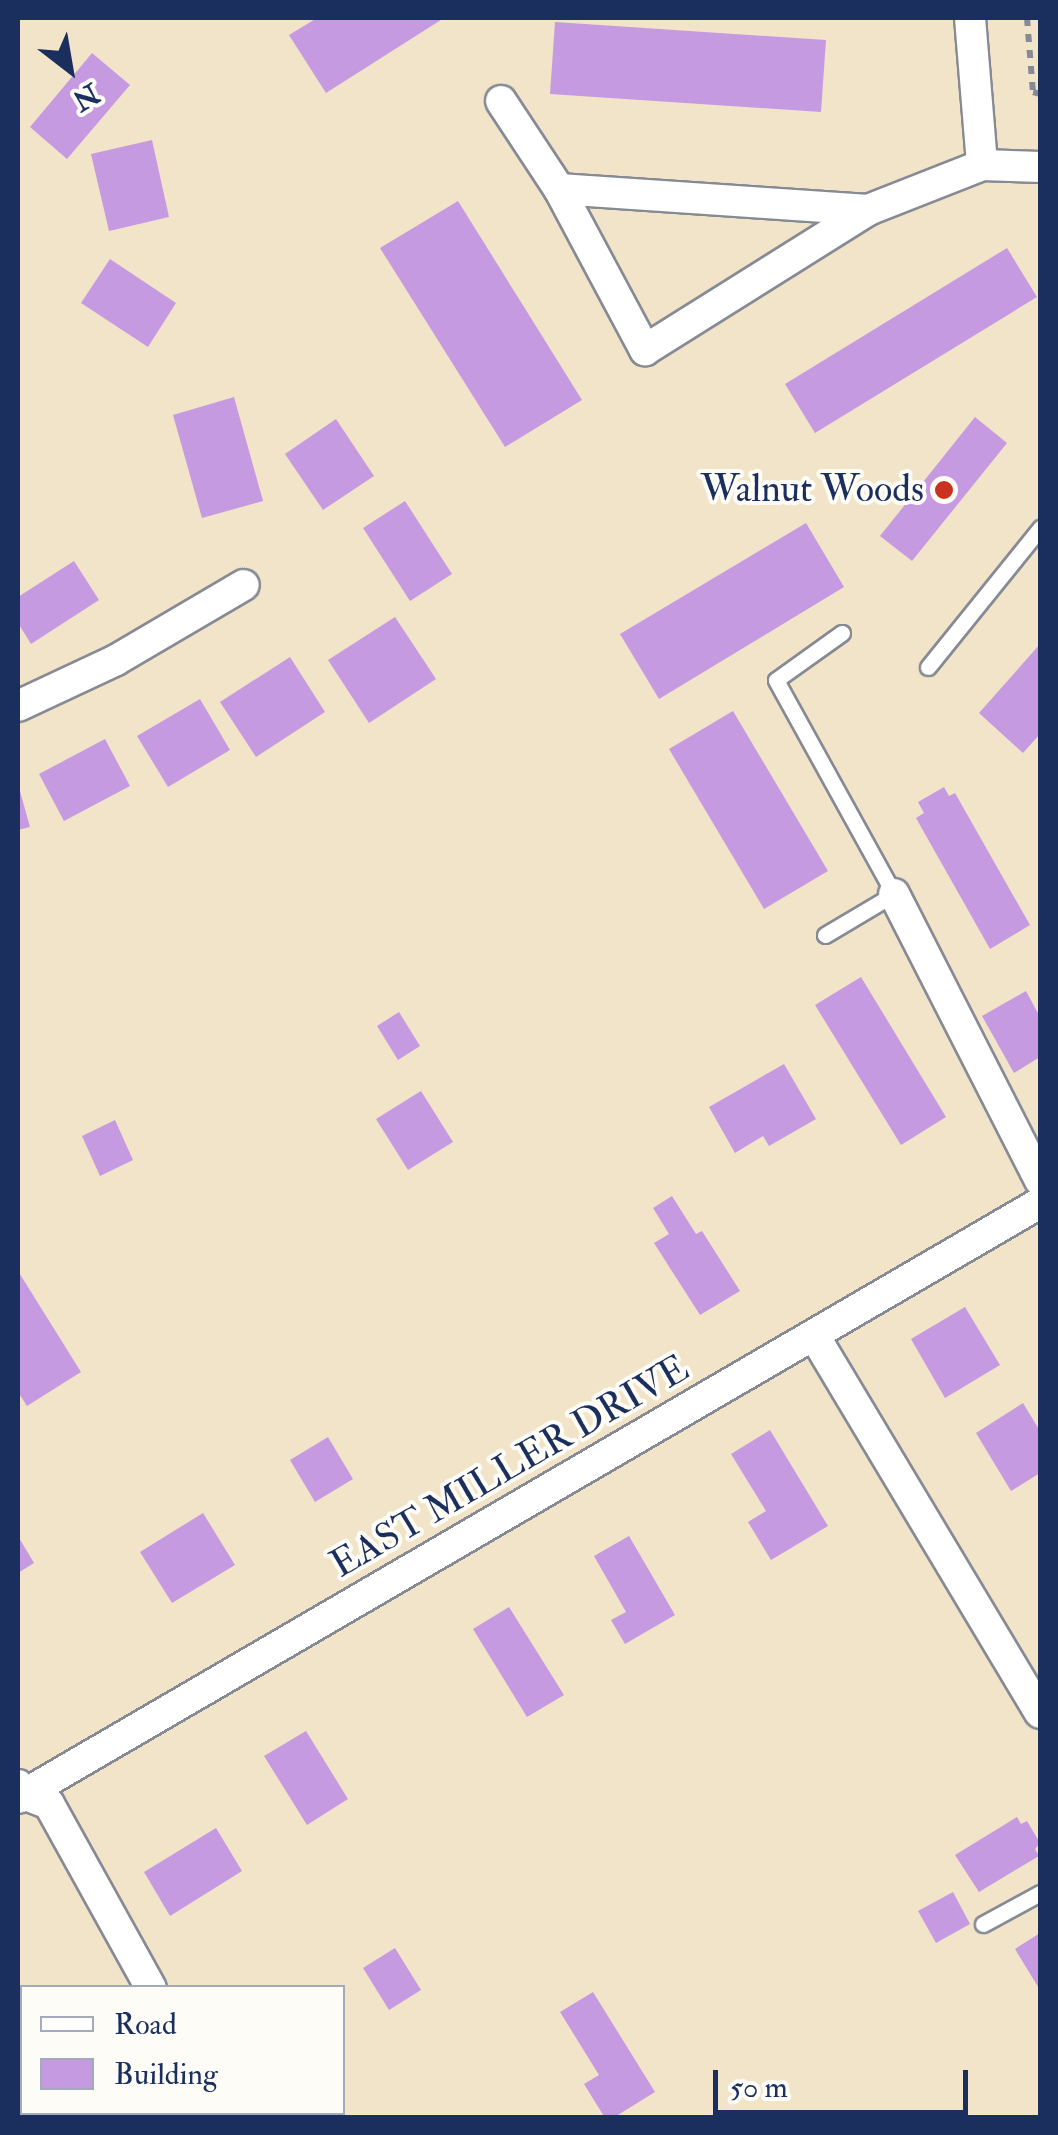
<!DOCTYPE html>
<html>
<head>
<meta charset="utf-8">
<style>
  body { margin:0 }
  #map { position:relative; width:1058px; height:2135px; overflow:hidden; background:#f1e4c9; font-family:"IM FELL Double Pica",serif }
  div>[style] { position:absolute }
  .building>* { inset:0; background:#c69ae1 }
  .path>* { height:6px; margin-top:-3px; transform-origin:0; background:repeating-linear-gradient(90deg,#868a94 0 8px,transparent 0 16px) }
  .roads { filter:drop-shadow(2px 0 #868a94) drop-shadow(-2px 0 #868a94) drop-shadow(0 2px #868a94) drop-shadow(0 -2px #868a94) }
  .service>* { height:15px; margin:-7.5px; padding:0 7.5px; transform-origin:7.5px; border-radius:7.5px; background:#fff }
  .minor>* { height:30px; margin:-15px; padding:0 15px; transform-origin:15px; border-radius:15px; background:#fff }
  .dots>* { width:28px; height:28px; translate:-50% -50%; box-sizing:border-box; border:5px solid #fdfcf7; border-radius:50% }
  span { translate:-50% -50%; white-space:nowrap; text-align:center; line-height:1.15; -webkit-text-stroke:8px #fdfcf7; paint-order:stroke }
  .poi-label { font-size:38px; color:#1b2f5e }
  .right { translate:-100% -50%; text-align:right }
  .street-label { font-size:38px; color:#1b2f5e }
  .frame { position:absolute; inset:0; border:20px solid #1b2f5e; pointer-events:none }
  .legend { position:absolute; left:20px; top:1985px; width:325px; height:130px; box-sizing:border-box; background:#fdfcf7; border:2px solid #a3aaba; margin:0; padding:12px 18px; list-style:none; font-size:30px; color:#1b2f5e }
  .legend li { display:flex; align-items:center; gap:20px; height:50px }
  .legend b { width:50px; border:2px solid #a3aaba }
  .north { position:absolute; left:20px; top:20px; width:100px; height:100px; -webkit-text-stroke:8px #fdfcf7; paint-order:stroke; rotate:149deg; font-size:28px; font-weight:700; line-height:40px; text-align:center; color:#1b2f5e }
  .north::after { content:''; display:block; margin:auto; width:35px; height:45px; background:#1b2f5e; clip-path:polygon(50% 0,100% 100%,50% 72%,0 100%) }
  .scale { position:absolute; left:713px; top:2070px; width:255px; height:45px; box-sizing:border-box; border:5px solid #1b2f5e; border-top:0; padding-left:12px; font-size:30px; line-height:35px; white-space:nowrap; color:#1b2f5e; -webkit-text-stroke:8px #fdfcf7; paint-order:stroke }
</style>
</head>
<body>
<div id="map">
  <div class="building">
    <div style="clip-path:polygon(317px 18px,444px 18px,326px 93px,289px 35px)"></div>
    <div style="clip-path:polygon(555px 22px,826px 40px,821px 112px,550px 94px)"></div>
    <div style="clip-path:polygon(92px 53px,130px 85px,67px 159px,30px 127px)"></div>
    <div style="clip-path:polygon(152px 140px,169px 217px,109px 231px,91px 154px)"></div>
    <div style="clip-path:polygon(458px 201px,582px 400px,505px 447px,380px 248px)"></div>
    <div style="clip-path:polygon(1007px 248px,1037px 297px,815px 433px,785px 384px)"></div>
    <div style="clip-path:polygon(110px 259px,176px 303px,148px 347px,81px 303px)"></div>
    <div style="clip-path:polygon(234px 397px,263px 501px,202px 518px,173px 415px)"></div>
    <div style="clip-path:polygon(975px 417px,1007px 443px,912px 561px,880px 536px)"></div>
    <div style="clip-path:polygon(336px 419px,374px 476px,323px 510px,285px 454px)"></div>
    <div style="clip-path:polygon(405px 501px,452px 574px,410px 601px,363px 528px)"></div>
    <div style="clip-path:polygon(806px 523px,844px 587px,659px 699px,620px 634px)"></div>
    <div style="clip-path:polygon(74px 561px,99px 600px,31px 644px,18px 623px,18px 597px)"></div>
    <div style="clip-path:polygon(395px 617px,436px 679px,369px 723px,328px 660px)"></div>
    <div style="clip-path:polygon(1040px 644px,1040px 734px,1023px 753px,979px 713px)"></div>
    <div style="clip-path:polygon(290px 657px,325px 712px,256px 757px,220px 702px)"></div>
    <div style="clip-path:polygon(200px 699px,230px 750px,168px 787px,137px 736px)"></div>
    <div style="clip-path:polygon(733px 711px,828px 871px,764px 909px,669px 749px)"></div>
    <div style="clip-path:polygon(105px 739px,130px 786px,64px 821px,39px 774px)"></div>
    <div style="clip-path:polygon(18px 784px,30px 827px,18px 830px)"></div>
    <div style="clip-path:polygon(944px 787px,949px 796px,955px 793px,1030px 925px,990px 949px,916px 818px,924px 813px,918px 802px)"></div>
    <div style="clip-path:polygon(861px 977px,946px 1117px,901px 1145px,815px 1005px)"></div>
    <div style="clip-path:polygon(1026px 991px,1040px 1017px,1040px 1057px,1014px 1073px,982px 1016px)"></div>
    <div style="clip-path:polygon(399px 1012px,420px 1046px,398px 1060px,377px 1026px)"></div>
    <div style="clip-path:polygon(784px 1064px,816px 1119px,769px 1146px,763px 1136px,735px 1153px,709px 1107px)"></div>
    <div style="clip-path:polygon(421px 1091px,453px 1142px,408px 1170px,376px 1119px)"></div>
    <div style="clip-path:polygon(115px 1120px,133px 1160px,100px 1176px,82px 1136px)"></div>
    <div style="clip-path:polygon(672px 1196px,696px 1234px,702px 1231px,740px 1291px,700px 1315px,654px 1243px,669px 1234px,653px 1208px)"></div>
    <div style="clip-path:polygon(18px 1271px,81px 1372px,27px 1406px,18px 1392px)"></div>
    <div style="clip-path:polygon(965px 1307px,1000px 1365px,945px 1398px,911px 1339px)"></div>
    <div style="clip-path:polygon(1023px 1403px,1040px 1431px,1040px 1473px,1011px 1491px,976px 1433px)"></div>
    <div style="clip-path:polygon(770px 1430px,828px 1526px,771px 1560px,748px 1522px,766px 1511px,731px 1454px)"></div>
    <div style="clip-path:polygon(328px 1437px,353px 1479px,315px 1502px,290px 1460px)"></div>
    <div style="clip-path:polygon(203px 1513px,235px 1565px,172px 1603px,140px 1552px)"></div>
    <div style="clip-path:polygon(18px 1536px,34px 1563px,18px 1573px)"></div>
    <div style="clip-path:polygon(629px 1536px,675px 1615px,625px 1644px,611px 1620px,626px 1612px,594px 1556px)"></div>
    <div style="clip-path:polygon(509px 1607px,564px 1695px,527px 1717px,473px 1629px)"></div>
    <div style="clip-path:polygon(306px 1731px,348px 1799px,307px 1825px,264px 1756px)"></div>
    <div style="clip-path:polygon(1017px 1817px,1021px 1824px,1027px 1821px,1040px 1843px,1035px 1849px,1039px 1856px,979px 1892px,955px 1855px)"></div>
    <div style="clip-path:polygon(216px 1828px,242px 1871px,170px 1916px,144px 1872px)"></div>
    <div style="clip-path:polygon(953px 1892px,970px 1924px,936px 1943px,918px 1911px)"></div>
    <div style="clip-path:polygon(1040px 1933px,1040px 1990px,1015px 1949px)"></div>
    <div style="clip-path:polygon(395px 1948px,421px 1990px,389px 2010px,363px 1968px)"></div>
    <div style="clip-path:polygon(593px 1992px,655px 2092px,613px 2118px,605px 2118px,584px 2084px,599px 2075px,560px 2012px)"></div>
  </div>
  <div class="path">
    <div style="left:1027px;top:18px;width:74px;rotate:85.4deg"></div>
    <div style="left:1033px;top:92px;width:7px;rotate:16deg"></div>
  </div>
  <div class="roads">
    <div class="service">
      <div style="left:928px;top:667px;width:179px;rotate:-51.1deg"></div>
      <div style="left:825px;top:935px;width:80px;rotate:-30.7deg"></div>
      <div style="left:894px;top:894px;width:244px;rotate:-118.9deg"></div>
      <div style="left:776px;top:680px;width:81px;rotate:-35.5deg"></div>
      <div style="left:983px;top:1924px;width:65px;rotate:-28.5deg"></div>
    </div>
    <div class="minor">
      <div style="left:970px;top:18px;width:147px;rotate:85.3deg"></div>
      <div style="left:501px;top:101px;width:105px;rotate:56.6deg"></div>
      <div style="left:559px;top:189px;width:183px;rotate:61.9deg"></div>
      <div style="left:645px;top:350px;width:263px;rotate:-32.1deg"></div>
      <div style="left:868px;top:210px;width:123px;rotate:-21.5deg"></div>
      <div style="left:982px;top:165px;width:58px;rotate:2deg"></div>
      <div style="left:559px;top:189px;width:310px;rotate:3.9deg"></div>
      <div style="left:18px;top:706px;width:108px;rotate:-25.1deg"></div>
      <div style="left:116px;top:660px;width:148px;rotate:-30.4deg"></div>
      <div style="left:894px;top:894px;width:322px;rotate:63deg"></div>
      <div style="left:815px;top:1337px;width:438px;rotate:59.1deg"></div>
      <div style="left:18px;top:1785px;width:10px;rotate:61deg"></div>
      <div style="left:23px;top:1794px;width:28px;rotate:21deg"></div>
      <div style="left:49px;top:1804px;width:210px;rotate:61deg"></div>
      <div style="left:18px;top:1798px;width:1183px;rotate:-30.21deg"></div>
      <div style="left:220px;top:2112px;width:7px;rotate:63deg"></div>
    </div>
  </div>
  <div class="dots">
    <div style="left:944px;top:490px;background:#c8321e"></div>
  </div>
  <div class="poi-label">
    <span class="right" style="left:924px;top:490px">Walnut Woods</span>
  </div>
  <div class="street-label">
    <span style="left:510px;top:1467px;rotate:-30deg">EAST MILLER DRIVE</span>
  </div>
  <div class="frame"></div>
  <ul class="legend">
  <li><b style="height:12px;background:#fff"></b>Road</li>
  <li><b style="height:28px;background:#c69ae1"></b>Building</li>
  </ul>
  <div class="north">N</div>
  <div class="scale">50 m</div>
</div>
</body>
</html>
